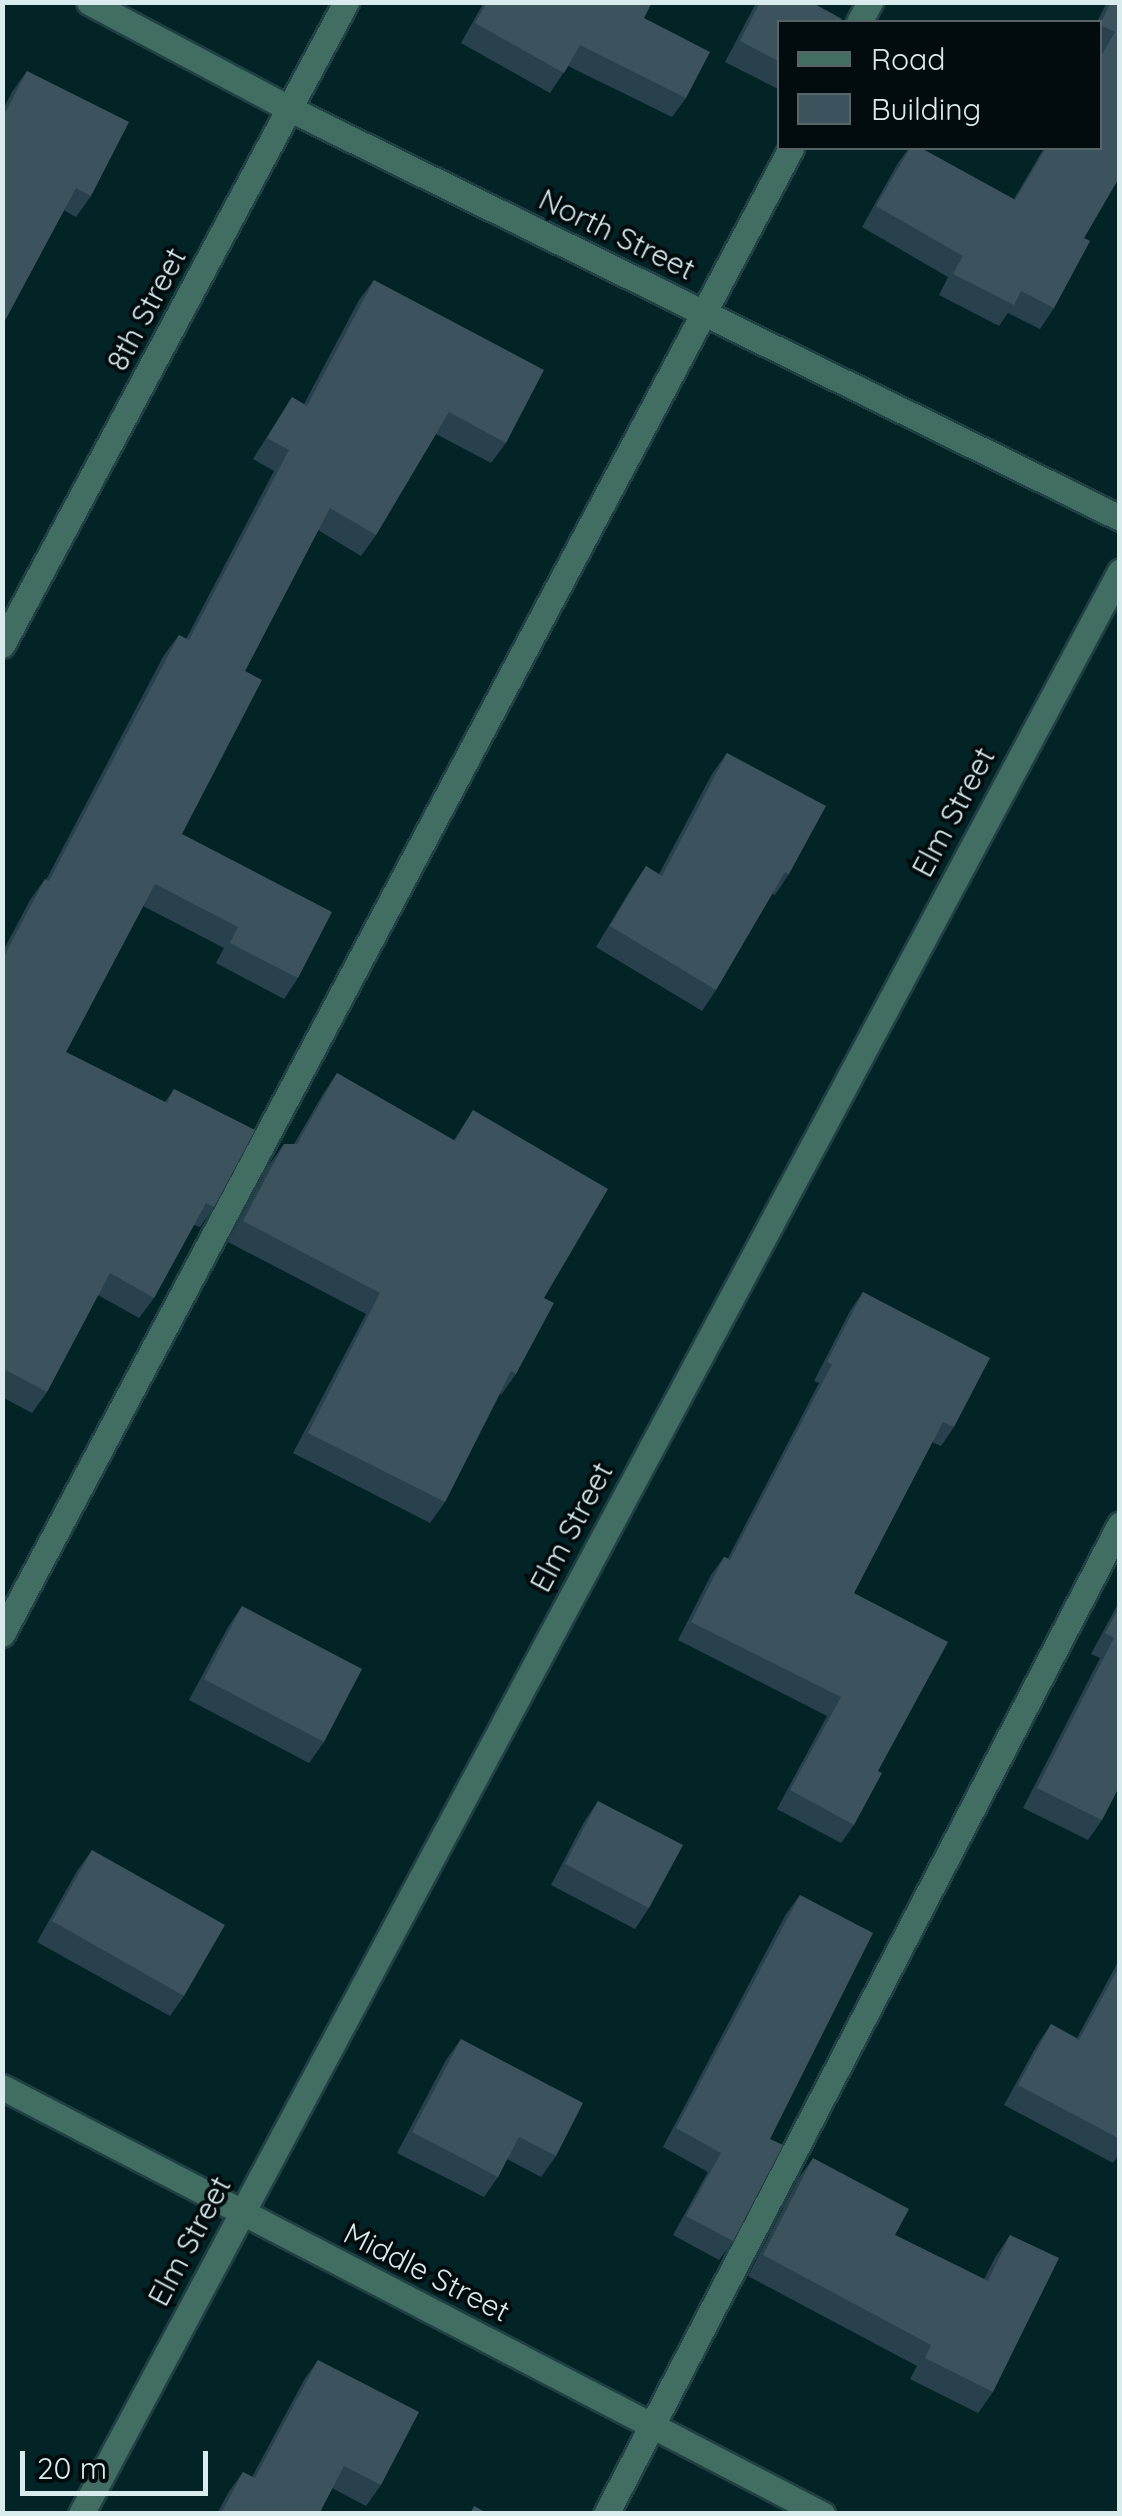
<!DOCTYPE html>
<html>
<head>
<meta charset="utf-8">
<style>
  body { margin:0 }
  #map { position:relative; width:1122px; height:2516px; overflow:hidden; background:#032427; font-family:Quicksand,sans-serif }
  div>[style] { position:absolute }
  .roads { filter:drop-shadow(2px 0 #214043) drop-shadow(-2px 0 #214043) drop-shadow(0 2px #214043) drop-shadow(0 -2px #214043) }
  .service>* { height:25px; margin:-12.5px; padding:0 12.5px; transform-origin:12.5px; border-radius:12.5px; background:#426d62 }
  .minor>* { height:25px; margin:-12.5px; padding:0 12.5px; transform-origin:12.5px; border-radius:12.5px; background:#426d62 }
  .wall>* { inset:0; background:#29414d }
  .building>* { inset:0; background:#3c535e }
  span { translate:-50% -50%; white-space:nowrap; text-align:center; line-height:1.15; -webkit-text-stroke:8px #020b0d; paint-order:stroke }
  .street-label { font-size:30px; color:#daebed }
  .frame { position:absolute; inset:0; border:5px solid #daebed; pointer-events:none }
  .legend { position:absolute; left:777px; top:20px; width:325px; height:130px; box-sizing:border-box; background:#020b0d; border:2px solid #586567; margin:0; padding:12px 18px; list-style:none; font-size:30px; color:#daebed }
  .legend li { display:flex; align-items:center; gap:20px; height:50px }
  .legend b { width:50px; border:2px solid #586567 }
  .scale { position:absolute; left:20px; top:2451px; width:188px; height:45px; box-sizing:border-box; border:5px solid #daebed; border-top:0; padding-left:12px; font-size:30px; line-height:35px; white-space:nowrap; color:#daebed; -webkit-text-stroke:8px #020b0d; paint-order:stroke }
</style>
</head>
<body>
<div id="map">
  <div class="roads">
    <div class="service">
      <div style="left:859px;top:22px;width:23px;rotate:-61deg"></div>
      <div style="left:2px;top:1634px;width:1682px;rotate:-62.03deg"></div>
      <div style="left:606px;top:2514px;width:1115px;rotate:-62.56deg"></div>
    </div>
    <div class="minor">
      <div style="left:89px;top:2px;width:228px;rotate:28deg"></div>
      <div style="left:290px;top:109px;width:925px;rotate:26.23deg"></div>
      <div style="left:2px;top:645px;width:729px;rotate:-61.85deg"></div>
      <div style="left:2px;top:2087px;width:925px;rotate:27.51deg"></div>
      <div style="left:81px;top:2514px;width:2203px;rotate:-61.86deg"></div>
    </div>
  </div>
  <div class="wall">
    <div style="clip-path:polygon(484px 2px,652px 2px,644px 18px,686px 98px,672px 117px,568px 66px,550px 93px,461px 43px)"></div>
    <div style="clip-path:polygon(811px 2px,780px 22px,780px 90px,725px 62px,756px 3px)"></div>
    <div style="clip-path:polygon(1107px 2px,1120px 2px,1120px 176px,1084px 238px,1090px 241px,1054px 308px,1040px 329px,1008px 313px,999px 326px,939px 295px,948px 277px,862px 227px,898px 163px,909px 148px,921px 148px,1014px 199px,1044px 148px,1100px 148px,1100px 22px,1097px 22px)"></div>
    <div style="clip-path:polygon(27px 71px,91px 196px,76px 217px,64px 210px,2px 326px,2px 111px,12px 92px)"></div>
    <div style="clip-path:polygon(374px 280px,506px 443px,491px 463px,436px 434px,376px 535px,361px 556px,318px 530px,245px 671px,182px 834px,298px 978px,284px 999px,216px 963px,224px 948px,143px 906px,66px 1052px,165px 1102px,174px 1089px,214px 1207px,200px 1227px,194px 1225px,154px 1298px,139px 1318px,98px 1295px,47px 1392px,32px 1413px,2px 1397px,2px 953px,30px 900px,45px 879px,46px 880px,164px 655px,179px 635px,186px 639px,274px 471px,253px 459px,292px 397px,304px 404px,359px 300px)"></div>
    <div style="clip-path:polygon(727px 753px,789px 874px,775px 895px,772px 894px,716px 990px,702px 1011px,596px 947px,632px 887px,646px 866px,659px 874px,712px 774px)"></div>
    <div style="clip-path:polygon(337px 1073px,454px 1140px,473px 1110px,544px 1298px,516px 1374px,501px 1395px,500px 1394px,445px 1502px,430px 1523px,293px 1453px,366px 1314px,228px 1242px,269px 1165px,284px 1144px,294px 1144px,323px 1094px)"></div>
    <div style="clip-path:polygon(863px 1292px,954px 1427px,941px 1446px,932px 1442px,854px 1593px,878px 1771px,854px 1825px,841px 1843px,777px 1809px,827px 1716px,678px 1640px,711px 1575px,724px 1557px,728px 1558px,819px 1383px,814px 1381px,850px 1311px)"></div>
    <div style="clip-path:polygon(1120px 1600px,1120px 1785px,1102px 1820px,1088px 1840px,1023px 1808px,1100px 1658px,1091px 1654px)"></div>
    <div style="clip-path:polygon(242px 1606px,324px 1742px,309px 1763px,189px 1700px,228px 1627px)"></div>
    <div style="clip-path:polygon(598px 1801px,649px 1908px,635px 1929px,551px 1885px,584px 1822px)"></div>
    <div style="clip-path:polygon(92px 1850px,184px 1996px,170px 2016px,37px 1942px,77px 1871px)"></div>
    <div style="clip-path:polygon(800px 1895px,770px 2139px,733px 2241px,719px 2260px,673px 2235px,708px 2172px,663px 2147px,786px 1914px)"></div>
    <div style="clip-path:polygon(1120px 1958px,1120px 2153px,1113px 2163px,1004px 2105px,1037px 2045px,1051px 2024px,1077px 2038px)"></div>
    <div style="clip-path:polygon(461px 2039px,556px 2156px,541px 2177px,507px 2159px,498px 2177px,484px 2197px,397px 2153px,446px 2060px)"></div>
    <div style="clip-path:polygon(813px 2158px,895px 2235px,984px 2279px,996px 2256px,1010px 2235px,993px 2392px,978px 2413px,910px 2379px,917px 2366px,748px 2276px,798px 2179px)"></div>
    <div style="clip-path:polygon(318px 2360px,381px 2485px,366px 2506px,332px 2488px,319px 2514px,217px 2514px,228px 2493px,243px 2472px,252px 2477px,304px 2380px)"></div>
  </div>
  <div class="building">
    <div style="clip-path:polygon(487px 2px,652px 2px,644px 18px,710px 52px,686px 98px,580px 45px,564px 73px,475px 23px)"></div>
    <div style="clip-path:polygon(760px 2px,811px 2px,842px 19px,840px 22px,780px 22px,780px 62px,740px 41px)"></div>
    <div style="clip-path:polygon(1111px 2px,1120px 2px,1120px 176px,1084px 238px,1090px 241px,1054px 308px,1021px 291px,1014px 305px,953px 274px,963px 256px,876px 206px,910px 148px,921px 148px,1015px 200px,1046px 148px,1100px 148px,1100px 58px,1115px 32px,1100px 25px)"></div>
    <div style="clip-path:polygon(27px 71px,129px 122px,91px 196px,76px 188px,2px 326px,2px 119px)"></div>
    <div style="clip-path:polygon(374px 280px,544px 370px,506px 443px,449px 412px,376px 535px,330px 508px,245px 671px,262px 680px,182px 834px,332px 912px,298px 978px,230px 943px,238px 927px,155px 884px,66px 1052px,167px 1103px,174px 1089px,255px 1130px,214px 1207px,206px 1203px,154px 1298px,110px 1273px,47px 1392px,2px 1368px,2px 960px,45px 879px,49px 881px,179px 635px,189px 640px,289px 450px,267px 438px,292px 397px,307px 406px)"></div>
    <div style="clip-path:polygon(727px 753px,826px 806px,789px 874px,785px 872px,716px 990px,610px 926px,646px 866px,662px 876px)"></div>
    <div style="clip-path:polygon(337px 1073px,455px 1141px,473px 1110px,608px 1189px,544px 1298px,554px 1303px,516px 1374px,511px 1371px,445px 1502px,308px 1433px,380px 1293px,243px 1221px,284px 1144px,297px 1144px)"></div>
    <div style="clip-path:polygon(863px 1292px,990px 1358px,954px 1427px,943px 1422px,854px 1593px,948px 1642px,878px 1771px,882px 1773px,854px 1825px,790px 1790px,841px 1697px,691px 1622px,724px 1557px,730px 1560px,832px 1364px,827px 1362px)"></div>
    <div style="clip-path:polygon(242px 1606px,362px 1669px,324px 1742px,204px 1679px)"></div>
    <div style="clip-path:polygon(1120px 1606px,1120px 1785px,1102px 1820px,1037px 1788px,1114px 1638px,1105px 1633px)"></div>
    <div style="clip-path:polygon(598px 1801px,683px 1845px,649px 1908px,565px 1864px)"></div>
    <div style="clip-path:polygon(92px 1850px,225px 1925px,184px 1996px,52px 1921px)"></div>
    <div style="clip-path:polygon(800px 1895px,873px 1933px,770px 2139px,783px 2145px,733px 2241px,686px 2216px,721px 2153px,676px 2128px)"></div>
    <div style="clip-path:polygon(1120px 1965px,1120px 2139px,1018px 2085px,1051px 2024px,1079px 2040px)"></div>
    <div style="clip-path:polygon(461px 2039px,583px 2103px,556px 2156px,519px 2137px,498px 2177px,412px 2132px)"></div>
    <div style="clip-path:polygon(813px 2158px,909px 2209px,895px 2235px,988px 2281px,1010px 2235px,1059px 2258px,993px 2392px,925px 2358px,931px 2345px,763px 2255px)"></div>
    <div style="clip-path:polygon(318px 2360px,419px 2412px,381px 2485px,344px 2466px,319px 2514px,221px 2514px,243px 2472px,255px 2478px)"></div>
    <div style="clip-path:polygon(474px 2506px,489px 2514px,470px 2514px)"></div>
  </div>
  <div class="street-label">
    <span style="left:617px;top:234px;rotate:26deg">North Street</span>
    <span style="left:146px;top:309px;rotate:-62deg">8th Street</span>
    <span style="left:953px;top:812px;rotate:-62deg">Elm Street</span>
    <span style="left:571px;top:1527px;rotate:-62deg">Elm Street</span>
    <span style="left:189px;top:2241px;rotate:-62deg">Elm Street</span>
    <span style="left:427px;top:2272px;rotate:27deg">Middle Street</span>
  </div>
  <div class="frame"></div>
  <ul class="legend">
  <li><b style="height:12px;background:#426d62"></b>Road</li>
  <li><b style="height:28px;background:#3c535e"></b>Building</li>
  </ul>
  <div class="scale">20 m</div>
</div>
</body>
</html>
